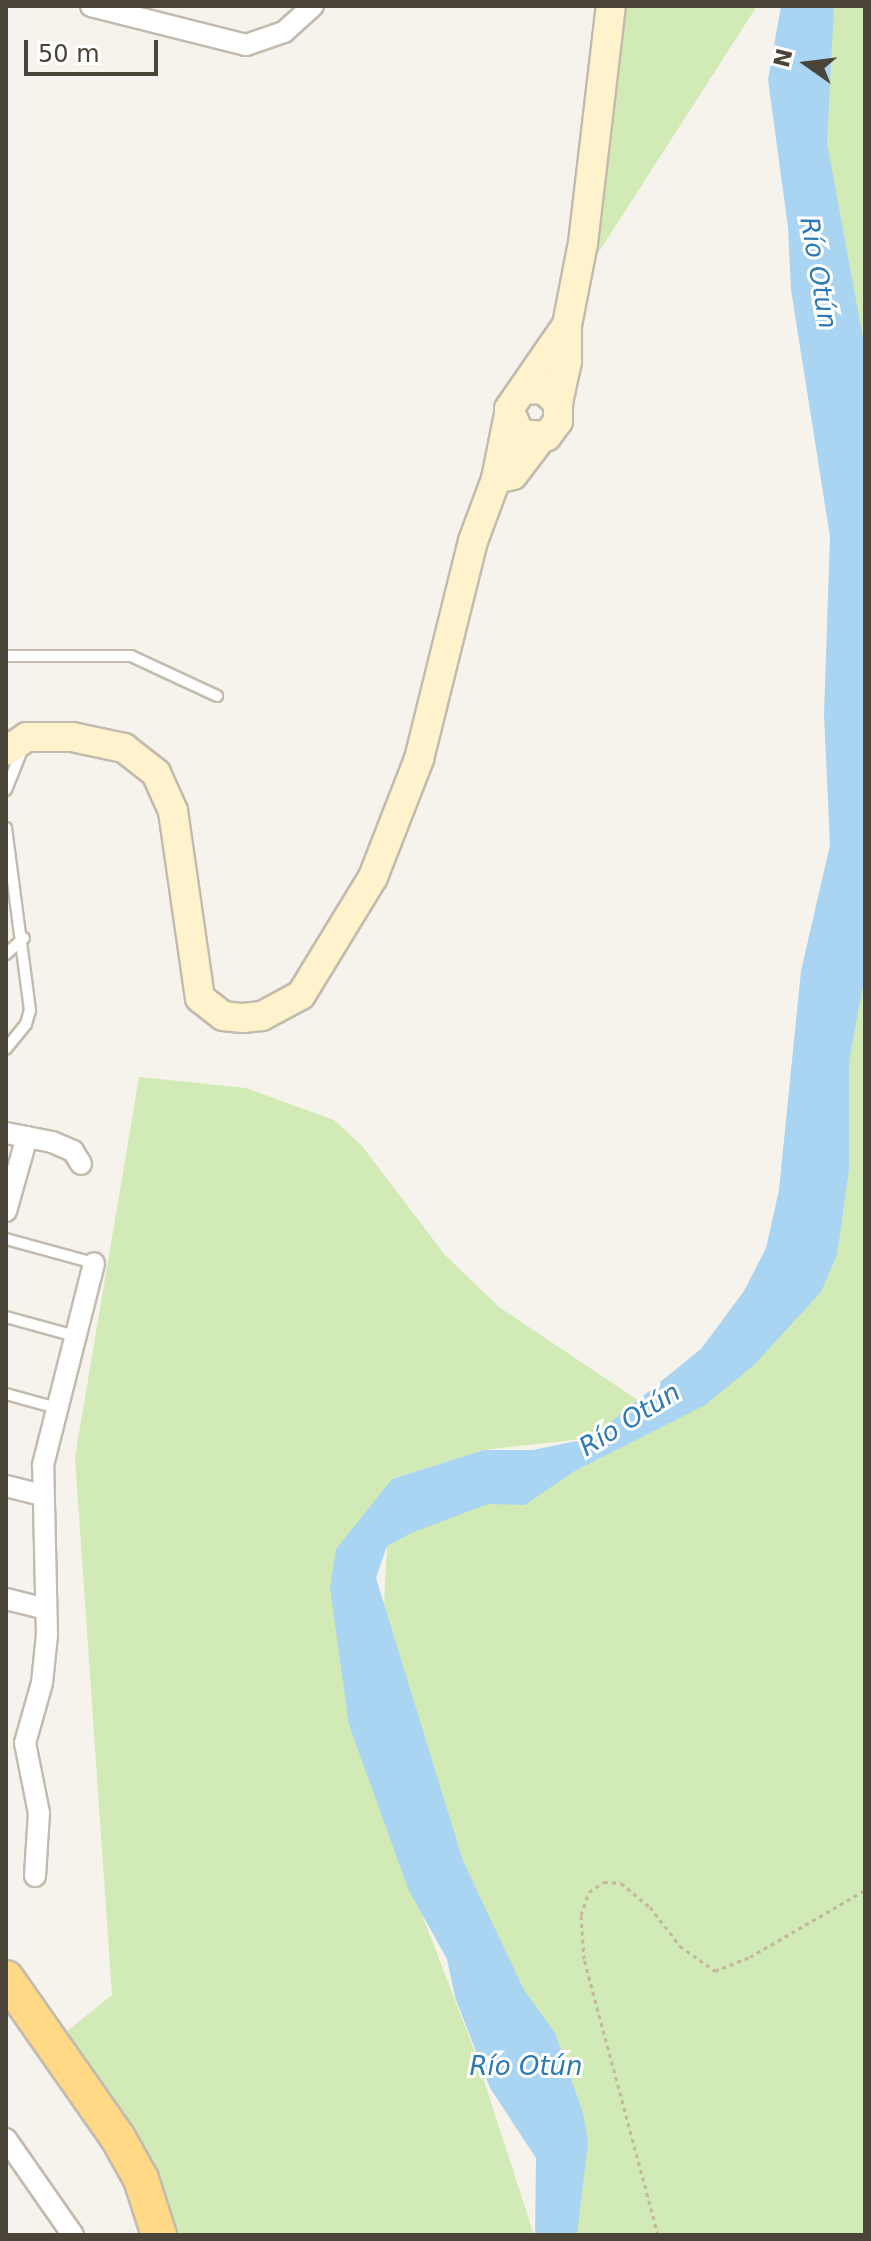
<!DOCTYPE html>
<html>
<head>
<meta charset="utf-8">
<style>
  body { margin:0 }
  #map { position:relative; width:871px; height:2241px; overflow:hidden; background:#f6f3ec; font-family:"DejaVu Sans",sans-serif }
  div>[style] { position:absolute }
  .green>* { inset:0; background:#d2eab5 }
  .water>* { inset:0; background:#a9d4f2 }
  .path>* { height:3px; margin-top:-1.5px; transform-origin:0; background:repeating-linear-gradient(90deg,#c4b79f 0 4px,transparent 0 8px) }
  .roads { filter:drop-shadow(2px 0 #c2bbae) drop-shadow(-2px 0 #c2bbae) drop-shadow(0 2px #c2bbae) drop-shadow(0 -2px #c2bbae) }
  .service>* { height:10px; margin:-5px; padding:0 5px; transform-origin:5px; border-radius:5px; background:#fff }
  .minor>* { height:20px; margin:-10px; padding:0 10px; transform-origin:10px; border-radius:10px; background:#fff }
  .secondary>* { height:28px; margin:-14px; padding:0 14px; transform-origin:14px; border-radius:14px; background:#fff3cd }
  .trunk>* { height:34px; margin:-17px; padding:0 17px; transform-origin:17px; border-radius:17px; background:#ffd985 }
  span { translate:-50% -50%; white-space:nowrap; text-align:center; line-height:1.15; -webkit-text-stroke:6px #fff; paint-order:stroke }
  .water-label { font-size:26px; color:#2e7ab2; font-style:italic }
  .frame { position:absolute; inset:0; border:8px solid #4b4439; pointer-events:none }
  .north { position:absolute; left:767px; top:24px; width:80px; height:80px; -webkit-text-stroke:6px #fff; paint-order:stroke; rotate:284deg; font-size:22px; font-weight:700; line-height:32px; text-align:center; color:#4b4439 }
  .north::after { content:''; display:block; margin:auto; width:28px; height:36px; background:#4b4439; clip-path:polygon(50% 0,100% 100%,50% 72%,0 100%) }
  .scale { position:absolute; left:24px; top:40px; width:134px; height:36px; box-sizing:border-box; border:4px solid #4b4439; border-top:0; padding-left:10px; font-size:24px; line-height:28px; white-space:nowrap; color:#4b4439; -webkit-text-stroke:6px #fff; paint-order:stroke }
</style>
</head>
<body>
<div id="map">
  <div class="green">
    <div style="clip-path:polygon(612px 6px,757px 6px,584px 275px)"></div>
    <div style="clip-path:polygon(810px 6px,865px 6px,865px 537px)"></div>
    <div style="clip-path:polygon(865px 797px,865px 2235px,577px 2235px,384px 1606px,387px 1546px,454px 1492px,598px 1460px,805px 1303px)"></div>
    <div style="clip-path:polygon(139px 1077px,246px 1088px,334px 1120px,362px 1146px,445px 1255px,499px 1307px,654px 1411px,591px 1438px,484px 1450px,392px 1479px,349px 1725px,473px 2047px,534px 2235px,154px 2235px,52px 2043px,112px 1995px,75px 1457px)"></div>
  </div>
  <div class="water">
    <div style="clip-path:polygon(781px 6px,834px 6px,827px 143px,865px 349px,865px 975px,849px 1061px,849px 1169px,837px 1255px,821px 1292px,754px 1365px,705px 1405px,573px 1472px,525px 1505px,488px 1504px,411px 1533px,387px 1546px,376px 1578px,463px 1861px,524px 1990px,555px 2033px,583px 2113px,588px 2142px,577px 2235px,535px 2235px,536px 2158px,490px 2088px,455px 1997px,447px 1959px,409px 1891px,349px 1725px,330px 1588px,336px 1549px,392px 1479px,484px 1450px,533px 1450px,591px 1438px,701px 1349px,744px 1291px,766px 1248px,779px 1190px,801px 971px,830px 845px,824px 714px,830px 537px,791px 290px,788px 227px,768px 80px)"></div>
  </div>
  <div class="path">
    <div style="left:658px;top:2235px;width:286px;rotate:-105deg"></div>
    <div style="left:584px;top:1959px;width:44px;rotate:-93.9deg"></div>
    <div style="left:581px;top:1915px;width:24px;rotate:-71deg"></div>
    <div style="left:589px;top:1892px;width:18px;rotate:-34deg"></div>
    <div style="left:604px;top:1882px;width:17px;rotate:3deg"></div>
    <div style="left:621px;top:1883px;width:38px;rotate:40deg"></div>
    <div style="left:650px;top:1907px;width:49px;rotate:52.4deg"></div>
    <div style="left:680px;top:1946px;width:43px;rotate:35.5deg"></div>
    <div style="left:715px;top:1971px;width:38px;rotate:-22deg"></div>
    <div style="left:750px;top:1957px;width:133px;rotate:-30.2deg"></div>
  </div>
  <div class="roads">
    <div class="service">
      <div style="left:6px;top:656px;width:125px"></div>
      <div style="left:131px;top:656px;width:95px;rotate:24.9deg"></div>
      <div style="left:6px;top:790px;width:43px;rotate:-68.2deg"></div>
      <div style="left:6px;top:828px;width:184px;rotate:82.5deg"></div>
      <div style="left:30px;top:1010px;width:15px;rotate:106deg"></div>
      <div style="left:26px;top:1024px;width:32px;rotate:129deg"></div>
      <div style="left:6px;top:954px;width:24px;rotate:-42deg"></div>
      <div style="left:6px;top:1239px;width:91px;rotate:15.3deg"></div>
      <div style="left:6px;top:1317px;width:72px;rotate:15.4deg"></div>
      <div style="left:6px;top:1394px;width:53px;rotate:15.4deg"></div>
    </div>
    <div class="minor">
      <div style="left:91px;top:6px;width:160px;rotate:14.1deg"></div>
      <div style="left:246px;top:45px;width:40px;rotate:-18.9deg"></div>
      <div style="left:284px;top:32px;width:39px;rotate:-42deg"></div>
      <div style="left:6px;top:1133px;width:47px;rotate:11.1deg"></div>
      <div style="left:52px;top:1142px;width:23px;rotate:23deg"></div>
      <div style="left:73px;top:1151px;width:15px;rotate:58deg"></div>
      <div style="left:6px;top:1211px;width:77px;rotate:-74.2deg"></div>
      <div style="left:6px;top:1486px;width:36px;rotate:14deg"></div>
      <div style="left:6px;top:1599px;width:41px;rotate:14deg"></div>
      <div style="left:35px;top:1876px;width:63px;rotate:-86.4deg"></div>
      <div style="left:39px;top:1813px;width:71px;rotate:-101.3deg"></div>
      <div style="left:25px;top:1743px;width:62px;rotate:-74.2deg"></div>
      <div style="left:42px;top:1683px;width:48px;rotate:-84.1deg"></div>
      <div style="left:47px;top:1635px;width:170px;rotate:-91.3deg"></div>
      <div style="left:43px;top:1465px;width:208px;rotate:-75.8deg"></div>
      <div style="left:6px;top:2139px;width:117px;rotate:55.1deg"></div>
    </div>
    <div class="secondary">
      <div style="left:524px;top:390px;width:19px;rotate:-3deg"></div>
      <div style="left:543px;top:389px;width:21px;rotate:43deg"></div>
      <div style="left:558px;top:403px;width:18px;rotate:90deg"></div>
      <div style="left:558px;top:421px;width:19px;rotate:126deg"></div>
      <div style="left:547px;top:436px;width:27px;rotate:-176deg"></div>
      <div style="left:520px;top:434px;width:27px;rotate:-114deg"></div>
      <div style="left:509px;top:409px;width:102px;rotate:-55.4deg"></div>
      <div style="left:558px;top:403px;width:43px;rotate:-77.9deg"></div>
      <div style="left:567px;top:361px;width:36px;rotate:-90deg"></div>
      <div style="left:567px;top:325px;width:84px;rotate:-79deg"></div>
      <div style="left:583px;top:243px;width:239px;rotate:-83.3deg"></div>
      <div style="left:496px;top:479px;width:17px;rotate:-13deg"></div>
      <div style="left:513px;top:475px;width:48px;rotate:-52.7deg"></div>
      <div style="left:6px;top:751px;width:25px;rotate:-34deg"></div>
      <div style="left:27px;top:737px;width:45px"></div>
      <div style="left:72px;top:737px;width:53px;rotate:11.9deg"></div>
      <div style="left:124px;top:748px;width:41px;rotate:38deg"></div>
      <div style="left:156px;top:773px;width:42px;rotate:65.9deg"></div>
      <div style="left:173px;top:811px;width:189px;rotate:81.8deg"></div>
      <div style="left:200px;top:998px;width:29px;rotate:38deg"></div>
      <div style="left:223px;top:1016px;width:20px;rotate:6deg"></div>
      <div style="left:243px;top:1018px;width:19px;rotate:-6deg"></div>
      <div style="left:262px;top:1016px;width:44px;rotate:-28.3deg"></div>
      <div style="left:301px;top:995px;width:138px;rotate:-58.6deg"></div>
      <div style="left:373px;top:877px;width:127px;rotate:-68.7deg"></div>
      <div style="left:419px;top:759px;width:225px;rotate:-76.1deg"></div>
      <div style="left:473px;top:541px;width:66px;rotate:-69.6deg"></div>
      <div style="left:496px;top:479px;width:66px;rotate:-78.7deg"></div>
    </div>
    <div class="trunk">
      <div style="left:6px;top:1978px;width:195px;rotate:55deg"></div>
      <div style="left:118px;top:2138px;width:47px;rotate:60.7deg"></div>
      <div style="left:141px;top:2179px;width:59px;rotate:72.2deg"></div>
    </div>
  </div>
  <div class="water-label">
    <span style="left:818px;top:273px;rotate:80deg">Río Otún</span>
    <span style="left:630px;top:1420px;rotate:-32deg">Río Otún</span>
    <span style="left:526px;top:2067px">Río Otún</span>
  </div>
  <div class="frame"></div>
  <div class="north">N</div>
  <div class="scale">50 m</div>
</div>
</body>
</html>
